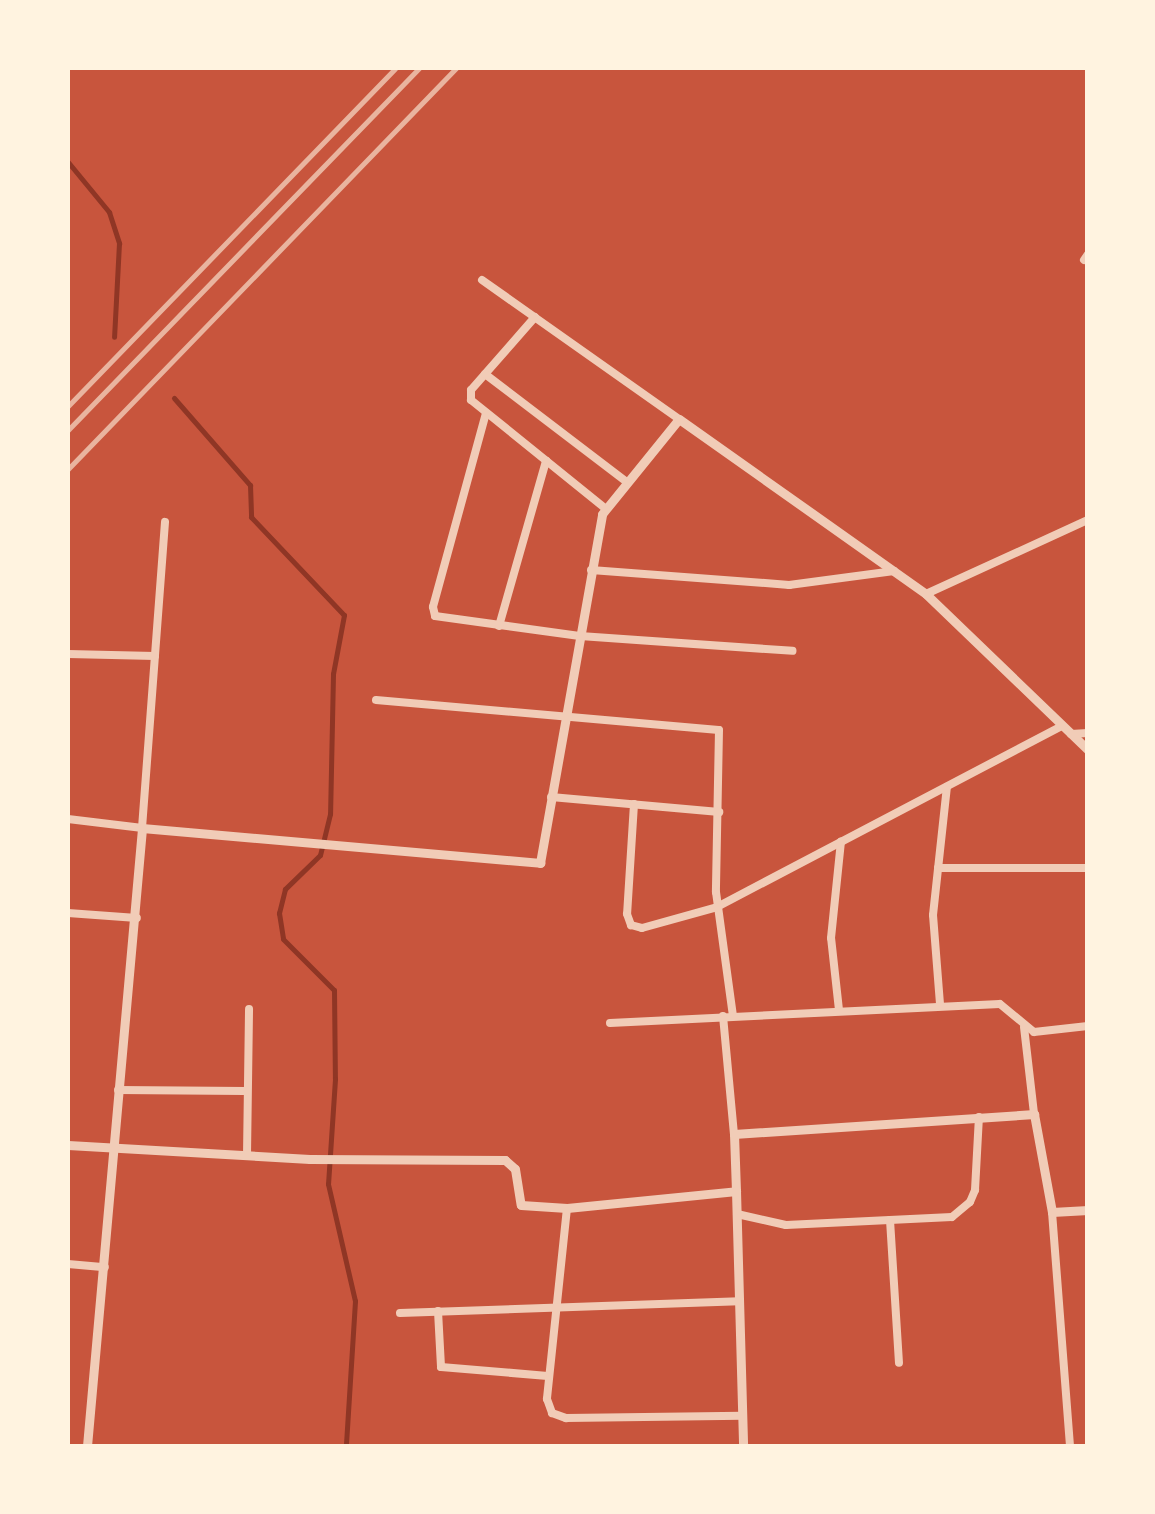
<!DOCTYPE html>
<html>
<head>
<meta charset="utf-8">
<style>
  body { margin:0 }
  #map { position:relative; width:1155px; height:1514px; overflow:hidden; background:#c8553d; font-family:"Golos Text",sans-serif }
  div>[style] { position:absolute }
  .stream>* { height:5px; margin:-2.5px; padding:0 2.5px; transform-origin:2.5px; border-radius:2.5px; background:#8f3625 }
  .minor>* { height:8px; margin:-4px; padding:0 4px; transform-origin:4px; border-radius:4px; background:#f1ccb7 }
  .tertiary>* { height:9px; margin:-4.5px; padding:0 4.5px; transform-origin:4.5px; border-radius:4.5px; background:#f1ccb7 }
  .rail>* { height:5px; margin:-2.5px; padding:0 2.5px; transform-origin:2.5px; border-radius:2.5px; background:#e9b49f }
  span { translate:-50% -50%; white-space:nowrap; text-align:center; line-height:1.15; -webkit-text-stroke:8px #fff3e0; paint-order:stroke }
  .frame { position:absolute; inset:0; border:70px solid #fff3e0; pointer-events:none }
</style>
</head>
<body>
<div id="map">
  <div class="stream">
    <div style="left:68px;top:162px;width:65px;rotate:50.6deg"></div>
    <div style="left:109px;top:212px;width:33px;rotate:72deg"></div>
    <div style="left:119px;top:243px;width:94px;rotate:93deg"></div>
    <div style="left:174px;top:398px;width:116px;rotate:48.9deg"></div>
    <div style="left:250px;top:485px;width:32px;rotate:88deg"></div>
    <div style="left:251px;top:517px;width:135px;rotate:46.5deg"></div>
    <div style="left:344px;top:615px;width:60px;rotate:100.6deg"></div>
    <div style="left:333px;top:674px;width:140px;rotate:91.2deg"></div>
    <div style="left:330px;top:814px;width:42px;rotate:103.7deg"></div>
    <div style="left:320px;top:855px;width:49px;rotate:135.8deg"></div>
    <div style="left:285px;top:889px;width:25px;rotate:104deg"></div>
    <div style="left:279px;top:913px;width:26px;rotate:81deg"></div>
    <div style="left:283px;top:939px;width:72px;rotate:45deg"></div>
    <div style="left:334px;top:990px;width:89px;rotate:89.4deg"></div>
    <div style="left:335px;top:1079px;width:105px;rotate:93.8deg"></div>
    <div style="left:328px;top:1184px;width:120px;rotate:77deg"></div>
    <div style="left:355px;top:1301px;width:145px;rotate:93.6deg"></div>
  </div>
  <div class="minor">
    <div style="left:1084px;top:260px;width:7px;rotate:-56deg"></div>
    <div style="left:482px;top:280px;width:241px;rotate:35.2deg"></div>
    <div style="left:535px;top:317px;width:97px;rotate:131.2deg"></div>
    <div style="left:471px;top:390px;width:10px;rotate:90deg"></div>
    <div style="left:471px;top:400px;width:174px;rotate:38.9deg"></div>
    <div style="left:485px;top:374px;width:178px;rotate:37.3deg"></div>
    <div style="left:486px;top:413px;width:201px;rotate:105.3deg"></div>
    <div style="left:433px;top:607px;width:9px;rotate:77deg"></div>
    <div style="left:435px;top:616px;width:146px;rotate:7.9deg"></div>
    <div style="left:580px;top:636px;width:213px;rotate:4deg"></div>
    <div style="left:591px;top:570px;width:199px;rotate:4.3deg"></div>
    <div style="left:789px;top:585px;width:106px;rotate:-7.6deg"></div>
    <div style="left:926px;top:594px;width:178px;rotate:-24.6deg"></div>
    <div style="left:499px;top:626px;width:172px;rotate:-74.1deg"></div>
    <div style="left:68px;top:654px;width:87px;rotate:1.3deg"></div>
    <div style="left:376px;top:700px;width:344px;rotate:5deg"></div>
    <div style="left:719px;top:730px;width:162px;rotate:91.1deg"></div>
    <div style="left:716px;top:892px;width:125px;rotate:82.2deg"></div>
    <div style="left:1071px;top:734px;width:17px;rotate:-3deg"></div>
    <div style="left:551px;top:797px;width:169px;rotate:5.1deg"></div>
    <div style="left:634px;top:804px;width:110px;rotate:93.6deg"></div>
    <div style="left:627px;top:914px;width:12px;rotate:70deg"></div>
    <div style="left:631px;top:925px;width:11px;rotate:15deg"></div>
    <div style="left:642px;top:928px;width:78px;rotate:-15.6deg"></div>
    <div style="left:717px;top:907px;width:390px;rotate:-27.7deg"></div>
    <div style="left:68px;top:819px;width:75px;rotate:6.9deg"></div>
    <div style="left:142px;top:828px;width:307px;rotate:-85.7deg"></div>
    <div style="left:938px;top:868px;width:150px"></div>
    <div style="left:68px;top:913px;width:69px;rotate:4.1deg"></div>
    <div style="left:940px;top:1004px;width:89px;rotate:-94.5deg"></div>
    <div style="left:933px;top:915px;width:129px;rotate:-83.8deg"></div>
    <div style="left:839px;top:1010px;width:72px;rotate:-96.3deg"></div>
    <div style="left:831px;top:938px;width:97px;rotate:-84.1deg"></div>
    <div style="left:723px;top:1016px;width:119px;rotate:84.7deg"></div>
    <div style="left:610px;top:1023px;width:390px;rotate:-2.8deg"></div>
    <div style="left:1000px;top:1004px;width:44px;rotate:39.5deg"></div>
    <div style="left:1034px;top:1032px;width:54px;rotate:-6.3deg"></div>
    <div style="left:1024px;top:1027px;width:88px;rotate:83.4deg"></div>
    <div style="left:118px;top:1090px;width:127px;rotate:0.5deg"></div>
    <div style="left:247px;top:1155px;width:146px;rotate:-89.2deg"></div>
    <div style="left:567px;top:1208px;width:192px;rotate:96deg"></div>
    <div style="left:547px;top:1399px;width:15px;rotate:70deg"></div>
    <div style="left:552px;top:1413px;width:15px;rotate:20deg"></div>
    <div style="left:566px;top:1418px;width:176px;rotate:-0.7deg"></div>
    <div style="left:1052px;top:1212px;width:235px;rotate:85.6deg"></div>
    <div style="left:737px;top:1214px;width:50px;rotate:12.7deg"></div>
    <div style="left:786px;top:1225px;width:166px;rotate:-2.8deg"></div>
    <div style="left:952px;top:1217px;width:23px;rotate:-40deg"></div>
    <div style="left:970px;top:1202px;width:13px;rotate:-67deg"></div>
    <div style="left:975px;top:1190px;width:73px;rotate:-86.9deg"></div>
    <div style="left:890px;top:1220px;width:143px;rotate:86.4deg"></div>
    <div style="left:68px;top:1264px;width:37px;rotate:5deg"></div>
    <div style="left:438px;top:1311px;width:56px;rotate:86.9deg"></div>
    <div style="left:441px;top:1367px;width:107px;rotate:4.8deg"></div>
    <div style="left:400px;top:1313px;width:339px;rotate:-2deg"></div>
  </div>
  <div class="tertiary">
    <div style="left:68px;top:1145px;width:242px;rotate:3.3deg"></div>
    <div style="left:310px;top:1159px;width:195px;rotate:0.3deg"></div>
    <div style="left:505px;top:1160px;width:13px;rotate:42deg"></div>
    <div style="left:515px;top:1169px;width:36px;rotate:81deg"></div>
    <div style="left:521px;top:1205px;width:46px;rotate:3.7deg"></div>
    <div style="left:567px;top:1208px;width:170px;rotate:-5.7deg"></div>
    <div style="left:736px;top:1191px;width:57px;rotate:-92deg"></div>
    <div style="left:734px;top:1134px;width:301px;rotate:-3.8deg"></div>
    <div style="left:1034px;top:1114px;width:100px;rotate:79.6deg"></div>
    <div style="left:1052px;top:1212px;width:36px;rotate:-3deg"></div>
    <div style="left:736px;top:1191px;width:255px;rotate:88.4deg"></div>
    <div style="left:87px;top:1446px;width:620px;rotate:-84.91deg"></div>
    <div style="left:142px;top:828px;width:400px;rotate:5deg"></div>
    <div style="left:540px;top:863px;width:354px;rotate:-79.9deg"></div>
    <div style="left:602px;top:514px;width:122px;rotate:-51deg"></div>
    <div style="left:679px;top:419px;width:303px;rotate:35.3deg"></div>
    <div style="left:926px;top:594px;width:225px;rotate:43.9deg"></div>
  </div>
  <div class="rail">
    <div style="left:68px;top:406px;width:470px;rotate:-45.9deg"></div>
    <div style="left:68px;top:430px;width:504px;rotate:-45.88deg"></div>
    <div style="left:68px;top:469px;width:558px;rotate:-45.94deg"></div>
  </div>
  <div class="frame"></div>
</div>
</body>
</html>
